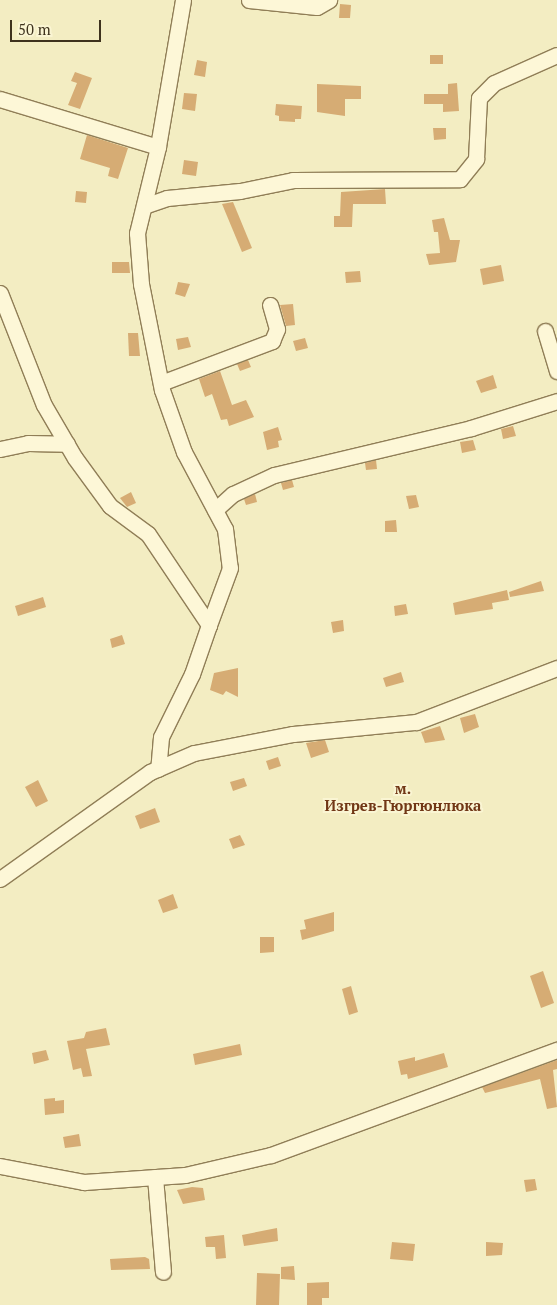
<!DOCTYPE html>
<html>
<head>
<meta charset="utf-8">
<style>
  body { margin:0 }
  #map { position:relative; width:557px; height:1305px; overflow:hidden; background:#f3edc2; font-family:"PT Serif",serif }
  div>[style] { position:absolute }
  .building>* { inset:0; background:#d6ac74 }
  .roads { filter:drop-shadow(1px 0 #907e57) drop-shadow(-1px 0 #907e57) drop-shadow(0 1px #907e57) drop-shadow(0 -1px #907e57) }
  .street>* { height:15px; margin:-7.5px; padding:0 7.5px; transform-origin:7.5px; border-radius:7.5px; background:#fdf7d7 }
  span { translate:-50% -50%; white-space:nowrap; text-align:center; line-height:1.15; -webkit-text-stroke:4px #faf5d3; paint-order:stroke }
  .quarter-label { font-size:15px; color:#713716; font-weight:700 }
  .scale { position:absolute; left:10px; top:20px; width:91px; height:22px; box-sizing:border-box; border:2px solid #3e321d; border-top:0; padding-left:6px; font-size:15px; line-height:18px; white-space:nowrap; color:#3e321d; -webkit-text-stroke:4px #faf5d3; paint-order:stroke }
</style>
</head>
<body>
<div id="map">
  <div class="building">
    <div style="clip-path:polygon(340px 4px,351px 5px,350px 18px,339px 18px)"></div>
    <div style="clip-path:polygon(430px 55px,443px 55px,443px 64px,430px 64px)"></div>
    <div style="clip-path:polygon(197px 60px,207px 62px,205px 77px,194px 75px)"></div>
    <div style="clip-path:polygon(75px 72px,92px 78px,80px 109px,68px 105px,77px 83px,71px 81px)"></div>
    <div style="clip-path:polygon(457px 83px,459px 111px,443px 112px,443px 104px,424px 104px,424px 94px,448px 94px,448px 84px)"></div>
    <div style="clip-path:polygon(317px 84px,361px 86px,361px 99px,345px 99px,345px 116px,317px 112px)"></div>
    <div style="clip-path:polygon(184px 93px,197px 94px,195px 111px,182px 109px)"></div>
    <div style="clip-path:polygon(276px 104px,302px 106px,301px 119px,295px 119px,295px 122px,279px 121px,279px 116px,275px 115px)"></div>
    <div style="clip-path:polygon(433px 128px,446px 128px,446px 139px,434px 140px)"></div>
    <div style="clip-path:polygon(87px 135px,128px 148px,118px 179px,108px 176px,110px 168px,80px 159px)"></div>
    <div style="clip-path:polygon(184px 160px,198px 162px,196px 176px,182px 174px)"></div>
    <div style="clip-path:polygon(385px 189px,386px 204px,353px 204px,352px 227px,334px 227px,334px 216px,340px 216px,341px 192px)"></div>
    <div style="clip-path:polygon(76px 191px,87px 192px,86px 203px,75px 202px)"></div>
    <div style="clip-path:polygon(233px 202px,252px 248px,242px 252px,222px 204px)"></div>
    <div style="clip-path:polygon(444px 218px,450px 240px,460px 240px,456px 262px,429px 265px,426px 254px,440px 253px,438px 232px,434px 232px,432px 220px)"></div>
    <div style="clip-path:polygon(112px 262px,129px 262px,130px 273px,112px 273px)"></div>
    <div style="clip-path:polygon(501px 265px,504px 281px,483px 285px,480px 269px)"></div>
    <div style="clip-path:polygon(360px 271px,361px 282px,346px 283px,345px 272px)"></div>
    <div style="clip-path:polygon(178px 282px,190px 284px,185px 297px,175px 294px)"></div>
    <div style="clip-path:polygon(293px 304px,295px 325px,286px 326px,280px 305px)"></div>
    <div style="clip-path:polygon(128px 333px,138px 333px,140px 356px,129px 356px)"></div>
    <div style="clip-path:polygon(188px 337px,191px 347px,178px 350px,176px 339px)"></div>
    <div style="clip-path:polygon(305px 338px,308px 348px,296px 351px,293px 341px)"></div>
    <div style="clip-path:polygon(248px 360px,251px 367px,240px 371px,237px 364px)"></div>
    <div style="clip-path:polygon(220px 371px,232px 405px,246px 400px,254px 417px,229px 426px,227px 419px,221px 420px,212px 394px,205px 397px,199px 379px)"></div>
    <div style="clip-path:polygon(493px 375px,497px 388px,481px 393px,476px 381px)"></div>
    <div style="clip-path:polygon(513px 426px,516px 436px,503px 439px,501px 429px)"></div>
    <div style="clip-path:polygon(278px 427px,282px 440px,278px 441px,279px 447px,267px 450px,263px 432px)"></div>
    <div style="clip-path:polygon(473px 440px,476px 450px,462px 453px,460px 442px)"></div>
    <div style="clip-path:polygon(376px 460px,377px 469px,366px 470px,365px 463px)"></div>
    <div style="clip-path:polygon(292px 480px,294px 487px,283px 490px,281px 483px)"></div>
    <div style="clip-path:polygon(131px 492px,136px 503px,127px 507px,120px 498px)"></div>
    <div style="clip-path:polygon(255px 494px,257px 502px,246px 505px,244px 499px)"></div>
    <div style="clip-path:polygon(416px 495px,419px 507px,409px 509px,406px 496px)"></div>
    <div style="clip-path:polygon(396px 520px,397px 532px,385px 532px,385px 521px)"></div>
    <div style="clip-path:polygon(541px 581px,544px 591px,510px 597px,509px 592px)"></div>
    <div style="clip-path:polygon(507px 590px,509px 600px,492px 603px,493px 609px,455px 615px,453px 603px)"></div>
    <div style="clip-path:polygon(43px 597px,46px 607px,18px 616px,15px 606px)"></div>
    <div style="clip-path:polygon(406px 604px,408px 614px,395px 616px,394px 606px)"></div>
    <div style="clip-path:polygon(343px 620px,344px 631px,333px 633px,331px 622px)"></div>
    <div style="clip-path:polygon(122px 635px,125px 644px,112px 648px,110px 639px)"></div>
    <div style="clip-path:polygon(238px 668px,238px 697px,226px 691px,223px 695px,210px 690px,214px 673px)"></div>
    <div style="clip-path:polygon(401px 672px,404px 682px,386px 687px,383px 678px)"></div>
    <div style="clip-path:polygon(475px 714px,479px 727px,464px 733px,460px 718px)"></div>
    <div style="clip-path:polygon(440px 726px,445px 740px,425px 743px,421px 732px)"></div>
    <div style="clip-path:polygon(325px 740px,329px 752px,311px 758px,306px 743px)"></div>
    <div style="clip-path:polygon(278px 757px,281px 766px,269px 770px,266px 761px)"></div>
    <div style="clip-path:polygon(244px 778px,247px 786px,233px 791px,230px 782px)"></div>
    <div style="clip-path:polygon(38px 780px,48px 801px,36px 807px,25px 787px)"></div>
    <div style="clip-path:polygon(155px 808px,160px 822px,140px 829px,135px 816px)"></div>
    <div style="clip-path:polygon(240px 835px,245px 845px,233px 849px,229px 839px)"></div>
    <div style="clip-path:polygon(173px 894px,178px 908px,163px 913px,158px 900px)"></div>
    <div style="clip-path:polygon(334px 912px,334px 931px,302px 940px,300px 930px,306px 929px,304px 920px)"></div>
    <div style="clip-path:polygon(260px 937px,274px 937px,274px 952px,260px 953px)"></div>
    <div style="clip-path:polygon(543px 971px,554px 1003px,541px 1008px,530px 976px)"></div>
    <div style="clip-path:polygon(351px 986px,358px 1012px,349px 1015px,342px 989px)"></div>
    <div style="clip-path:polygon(106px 1028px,110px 1045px,86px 1049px,92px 1076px,83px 1077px,81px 1068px,73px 1070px,67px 1041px,84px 1038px,86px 1032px)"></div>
    <div style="clip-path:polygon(240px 1044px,242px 1055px,195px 1065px,193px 1054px)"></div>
    <div style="clip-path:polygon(46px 1050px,49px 1060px,34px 1064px,32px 1053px)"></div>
    <div style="clip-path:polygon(444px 1053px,448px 1067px,408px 1079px,407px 1074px,401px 1075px,398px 1061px,415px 1057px,415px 1061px)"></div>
    <div style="clip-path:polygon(557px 1060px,557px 1069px,553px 1070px,557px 1107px,547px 1109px,540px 1079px,485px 1093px,482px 1087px)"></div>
    <div style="clip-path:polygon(55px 1098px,55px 1101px,64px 1100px,64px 1113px,45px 1115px,44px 1099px)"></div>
    <div style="clip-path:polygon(79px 1134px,81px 1146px,65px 1148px,63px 1137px)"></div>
    <div style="clip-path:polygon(535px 1179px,537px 1190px,526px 1192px,524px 1180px)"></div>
    <div style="clip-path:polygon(192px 1187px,203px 1188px,205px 1200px,183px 1204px,177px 1190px)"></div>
    <div style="clip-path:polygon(277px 1228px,278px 1241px,244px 1246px,242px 1235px)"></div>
    <div style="clip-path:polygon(224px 1235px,226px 1258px,216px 1259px,215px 1247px,206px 1247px,205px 1237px)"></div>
    <div style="clip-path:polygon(392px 1242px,415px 1244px,413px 1261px,390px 1259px)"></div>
    <div style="clip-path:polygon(486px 1242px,503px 1243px,502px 1255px,486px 1256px)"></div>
    <div style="clip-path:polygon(145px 1257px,149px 1259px,150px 1269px,111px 1270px,110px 1259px)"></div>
    <div style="clip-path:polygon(294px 1266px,295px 1280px,281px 1279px,281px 1267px)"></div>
    <div style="clip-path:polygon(257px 1273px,280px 1274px,279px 1305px,256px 1305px)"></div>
    <div style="clip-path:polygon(329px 1282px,329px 1298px,322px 1298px,322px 1305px,307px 1305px,307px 1283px)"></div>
  </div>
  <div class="roads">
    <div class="street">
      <div style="left:183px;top:0;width:149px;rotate:99.7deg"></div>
      <div style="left:158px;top:147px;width:89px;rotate:103.7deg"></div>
      <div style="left:137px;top:233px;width:51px;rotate:85.5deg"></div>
      <div style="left:141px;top:284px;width:108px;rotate:78.8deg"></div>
      <div style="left:162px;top:390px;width:66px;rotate:70.5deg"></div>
      <div style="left:184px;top:452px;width:87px;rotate:62deg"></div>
      <div style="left:225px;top:529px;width:39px;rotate:83deg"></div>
      <div style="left:230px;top:568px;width:61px;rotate:110.2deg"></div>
      <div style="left:249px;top:0;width:68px;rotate:5.9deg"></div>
      <div style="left:317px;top:7px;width:14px;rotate:-30deg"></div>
      <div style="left:0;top:99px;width:165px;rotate:16.9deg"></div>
      <div style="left:144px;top:206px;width:24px;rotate:-19deg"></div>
      <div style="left:167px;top:198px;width:73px;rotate:-5.5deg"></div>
      <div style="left:240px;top:191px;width:54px;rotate:-11.7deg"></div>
      <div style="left:293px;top:180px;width:167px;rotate:-0.3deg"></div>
      <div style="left:460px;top:179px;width:26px;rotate:-51deg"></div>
      <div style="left:476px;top:159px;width:61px;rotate:-87.2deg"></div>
      <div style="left:479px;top:98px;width:21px;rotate:-45deg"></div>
      <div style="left:494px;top:83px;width:69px;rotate:-24deg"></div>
      <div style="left:0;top:293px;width:120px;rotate:68.6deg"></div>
      <div style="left:44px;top:405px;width:61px;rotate:59.7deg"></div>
      <div style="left:75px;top:458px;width:59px;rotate:53.9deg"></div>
      <div style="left:110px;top:506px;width:47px;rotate:36.4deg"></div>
      <div style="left:148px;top:534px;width:110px;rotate:56.2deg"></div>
      <div style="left:209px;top:625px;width:52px;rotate:109.1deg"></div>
      <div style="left:192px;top:674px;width:70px;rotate:116.2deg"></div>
      <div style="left:161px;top:737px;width:32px;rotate:95deg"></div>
      <div style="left:545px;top:331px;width:42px;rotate:73.3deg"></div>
      <div style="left:161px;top:383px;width:119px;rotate:-20.7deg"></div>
      <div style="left:272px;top:341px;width:13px;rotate:-67deg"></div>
      <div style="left:277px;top:329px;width:25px;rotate:-106deg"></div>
      <div style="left:0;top:449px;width:29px;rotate:-12deg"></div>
      <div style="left:28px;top:443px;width:39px;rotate:1deg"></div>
      <div style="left:215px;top:510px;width:24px;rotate:-42deg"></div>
      <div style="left:233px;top:494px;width:45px;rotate:-24.9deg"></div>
      <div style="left:274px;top:475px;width:203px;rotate:-13.4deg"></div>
      <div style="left:471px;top:428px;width:90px;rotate:-17.4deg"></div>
      <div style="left:0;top:879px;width:184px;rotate:-35.5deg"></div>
      <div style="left:150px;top:772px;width:48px;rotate:-23.4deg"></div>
      <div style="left:194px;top:753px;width:101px;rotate:-10.9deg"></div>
      <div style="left:293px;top:734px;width:124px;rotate:-5.6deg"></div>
      <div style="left:416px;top:722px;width:151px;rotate:-21deg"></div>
      <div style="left:0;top:1166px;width:86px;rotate:10.8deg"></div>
      <div style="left:84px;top:1182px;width:101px;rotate:-4deg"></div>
      <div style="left:185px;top:1175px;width:88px;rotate:-13.1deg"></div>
      <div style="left:271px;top:1155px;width:305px;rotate:-20.2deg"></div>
      <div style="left:155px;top:1177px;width:95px;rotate:85.2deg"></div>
    </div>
  </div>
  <div class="quarter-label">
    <span style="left:403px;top:797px">м.<br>Изгрев-Гюргюнлюка</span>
  </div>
  <div class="scale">50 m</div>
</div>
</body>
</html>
